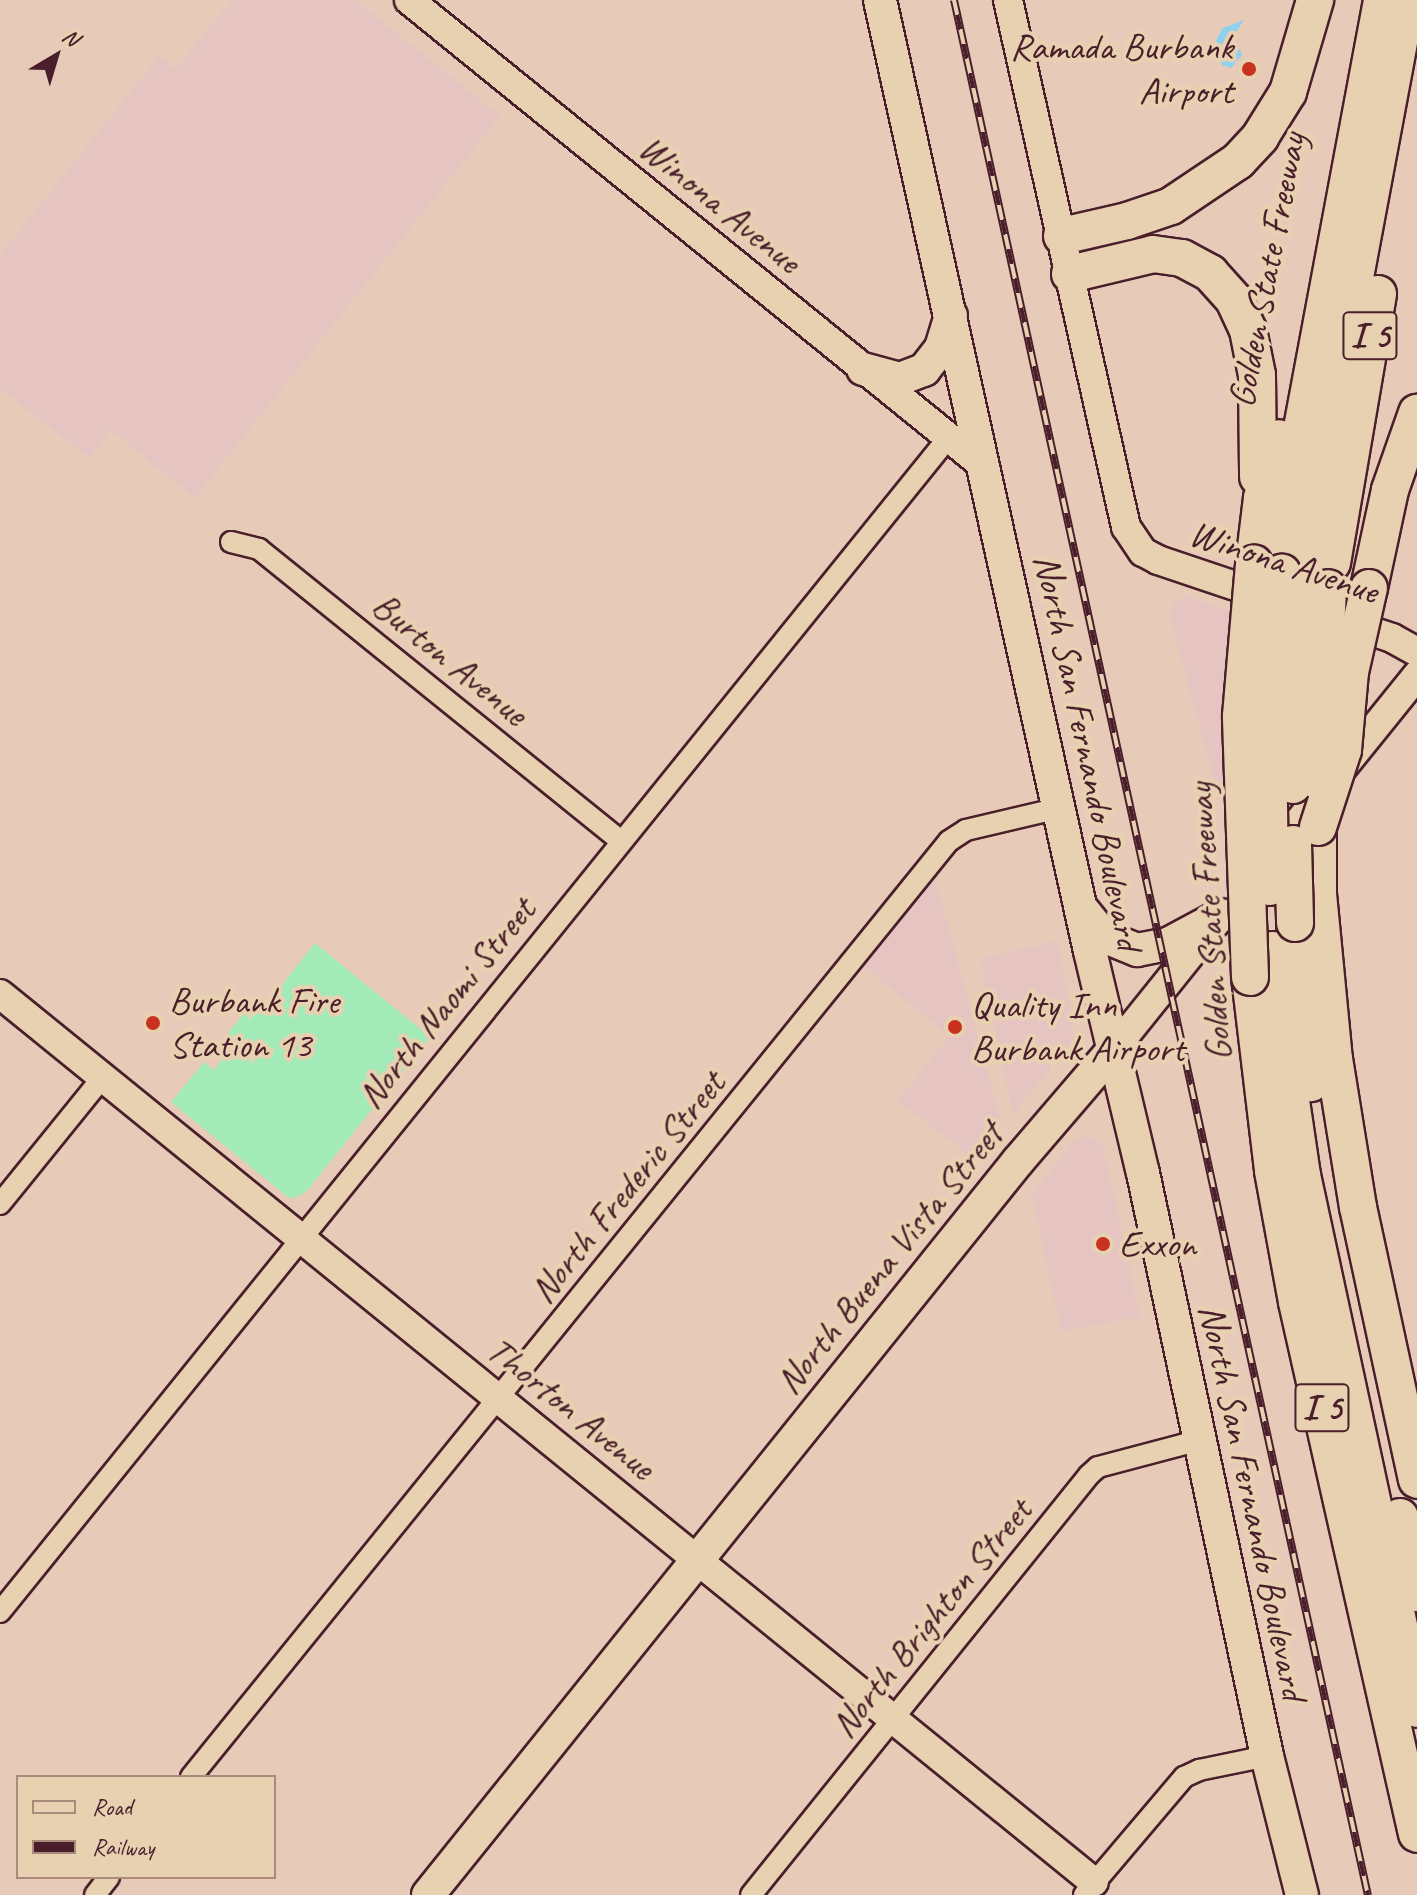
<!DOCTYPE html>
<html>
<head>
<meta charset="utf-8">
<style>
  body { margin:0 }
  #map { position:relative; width:1417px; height:1895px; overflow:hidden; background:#e7cbb8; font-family:Caveat,sans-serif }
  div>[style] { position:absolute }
  .built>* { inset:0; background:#e6c4c1 }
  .green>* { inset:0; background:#a2eab8 }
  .water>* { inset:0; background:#8cd1ee }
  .roads { filter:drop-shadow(2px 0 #4a1f2b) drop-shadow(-2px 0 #4a1f2b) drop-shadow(0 2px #4a1f2b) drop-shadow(0 -2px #4a1f2b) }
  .street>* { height:20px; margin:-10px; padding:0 10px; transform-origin:10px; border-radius:10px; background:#e8d1b1 }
  .secondary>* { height:28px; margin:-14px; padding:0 14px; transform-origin:14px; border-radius:14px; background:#e8d1b1 }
  .primary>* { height:32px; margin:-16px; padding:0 16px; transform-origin:16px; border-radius:16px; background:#e8d1b1 }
  .highway>* { height:36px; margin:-18px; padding:0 18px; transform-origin:18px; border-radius:18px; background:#e8d1b1 }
  .rail>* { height:8px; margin-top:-4px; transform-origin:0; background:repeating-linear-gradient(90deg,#e8d1b1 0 15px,#4a1f2b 0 30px); box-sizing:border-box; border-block:2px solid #4a1f2b }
  .bridges { filter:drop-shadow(2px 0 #4a1f2b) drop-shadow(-2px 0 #4a1f2b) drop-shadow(0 2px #4a1f2b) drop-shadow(0 -2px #4a1f2b) }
  .highway-bridge>* { height:36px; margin:-18px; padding:0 18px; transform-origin:18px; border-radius:18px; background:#e8d1b1 }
  .dots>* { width:22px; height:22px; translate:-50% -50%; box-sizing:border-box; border:4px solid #e8d1b1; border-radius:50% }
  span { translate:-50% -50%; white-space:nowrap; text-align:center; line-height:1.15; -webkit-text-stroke:8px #e8d1b1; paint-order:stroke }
  .shield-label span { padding:2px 6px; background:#e8d1b1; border:2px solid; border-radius:6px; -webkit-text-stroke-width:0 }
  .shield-label { font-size:36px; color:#4a1f2b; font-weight:700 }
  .poi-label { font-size:38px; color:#4a1f2b }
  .right { translate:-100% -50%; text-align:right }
  .left { translate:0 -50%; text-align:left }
  .street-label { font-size:38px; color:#4a1f2b }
  .legend { position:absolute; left:16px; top:1775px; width:260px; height:104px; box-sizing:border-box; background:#e8d1b1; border:2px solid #a98a7b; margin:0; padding:10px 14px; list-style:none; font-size:24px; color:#4a1f2b }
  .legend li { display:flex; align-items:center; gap:16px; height:40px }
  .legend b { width:40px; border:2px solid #a98a7b }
  .north { position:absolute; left:16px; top:16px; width:80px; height:80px; -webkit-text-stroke:6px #e8d1b1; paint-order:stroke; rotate:38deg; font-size:22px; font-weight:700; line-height:32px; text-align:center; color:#4a1f2b }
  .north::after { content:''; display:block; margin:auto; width:28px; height:36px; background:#4a1f2b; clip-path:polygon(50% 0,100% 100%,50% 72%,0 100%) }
</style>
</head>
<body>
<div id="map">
  <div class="built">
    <div style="clip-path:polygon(232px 0,355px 0,500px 116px,195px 498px,111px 431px,89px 458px,0 388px,0 255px,159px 56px,176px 69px)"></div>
    <div style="clip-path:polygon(1187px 596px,1329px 646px,1272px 786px,1216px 787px,1169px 613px,1176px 601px)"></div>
    <div style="clip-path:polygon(934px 874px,1001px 1122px,976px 1161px,898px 1100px,949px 1036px,864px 966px)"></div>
    <div style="clip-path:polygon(1057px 941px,1075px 1038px,1013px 1114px,980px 959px)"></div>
    <div style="clip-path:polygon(1083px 1136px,1096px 1139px,1103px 1146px,1140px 1317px,1061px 1331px,1032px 1195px,1075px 1140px)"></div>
  </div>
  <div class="green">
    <div style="clip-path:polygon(315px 943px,430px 1037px,306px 1192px,294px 1198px,288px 1197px,171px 1102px,204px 1062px,214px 1070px,226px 1054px,217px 1047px,245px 1012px,264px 1008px)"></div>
  </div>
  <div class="water">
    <div style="clip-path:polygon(1244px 20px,1234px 35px,1242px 55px,1231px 68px,1222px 65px,1215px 48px,1217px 38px,1223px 28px)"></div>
  </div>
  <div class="roads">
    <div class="street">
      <div style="left:231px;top:542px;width:29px;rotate:14deg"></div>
      <div style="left:259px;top:549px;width:464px;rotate:38.9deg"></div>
      <div style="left:0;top:1204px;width:164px;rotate:-51deg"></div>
      <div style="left:0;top:1612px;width:1509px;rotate:-51.08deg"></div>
      <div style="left:191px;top:1777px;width:1204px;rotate:-51deg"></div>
      <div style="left:949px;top:841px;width:20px;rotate:-33deg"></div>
      <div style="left:966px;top:830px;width:96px;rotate:-13.3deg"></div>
      <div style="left:95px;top:1895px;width:23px;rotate:-52deg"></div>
      <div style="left:751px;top:1895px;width:539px;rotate:-51.17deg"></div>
      <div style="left:1089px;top:1475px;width:12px;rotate:-42deg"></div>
      <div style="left:1098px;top:1467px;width:106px;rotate:-14.8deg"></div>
      <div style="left:1084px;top:1895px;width:155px;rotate:-49.7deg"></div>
      <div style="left:1184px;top:1777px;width:17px;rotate:-25deg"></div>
      <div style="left:1199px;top:1770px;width:69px;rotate:-11.6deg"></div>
    </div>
    <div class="secondary">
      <div style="left:409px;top:0;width:740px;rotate:39.02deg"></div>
      <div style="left:1008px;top:0;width:540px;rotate:77.38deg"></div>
      <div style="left:1126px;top:527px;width:30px;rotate:56deg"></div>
      <div style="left:1143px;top:552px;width:17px;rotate:28deg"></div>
      <div style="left:1158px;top:560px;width:116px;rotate:18.6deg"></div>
      <div style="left:1341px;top:621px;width:54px;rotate:18.4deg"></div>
      <div style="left:1392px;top:638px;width:29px;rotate:29deg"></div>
      <div style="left:1272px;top:855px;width:231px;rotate:-51.1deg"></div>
      <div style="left:0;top:994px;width:1409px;rotate:39.07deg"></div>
      <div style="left:1114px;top:1049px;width:164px;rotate:-51.2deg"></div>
    </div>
    <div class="primary">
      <div style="left:880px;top:0;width:974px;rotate:77.55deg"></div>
      <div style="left:1090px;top:951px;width:228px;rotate:76.6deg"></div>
      <div style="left:1143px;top:1173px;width:596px;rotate:77.99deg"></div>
      <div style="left:1267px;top:1756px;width:143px;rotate:75.9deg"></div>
      <div style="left:863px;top:369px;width:38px;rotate:15deg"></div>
      <div style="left:900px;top:379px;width:26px;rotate:-21deg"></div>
      <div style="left:924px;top:370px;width:28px;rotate:-52deg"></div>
      <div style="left:941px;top:348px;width:34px;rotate:-73deg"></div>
      <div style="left:1082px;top:909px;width:36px;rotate:51deg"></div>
      <div style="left:1105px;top:937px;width:35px;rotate:22deg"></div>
      <div style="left:1137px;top:950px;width:32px;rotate:-11deg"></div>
      <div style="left:1168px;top:944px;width:61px;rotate:-28.2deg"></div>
      <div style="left:428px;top:1895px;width:943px;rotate:-51.2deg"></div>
      <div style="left:1019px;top:1160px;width:146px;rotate:-49.4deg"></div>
    </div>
    <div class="highway">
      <div style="left:1062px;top:236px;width:67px;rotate:-13deg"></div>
      <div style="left:1127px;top:221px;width:46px;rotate:-18.8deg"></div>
      <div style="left:1171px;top:206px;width:81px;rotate:-33.9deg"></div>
      <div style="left:1238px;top:161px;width:33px;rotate:-47deg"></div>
      <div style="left:1260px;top:137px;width:53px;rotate:-58.1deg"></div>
      <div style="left:1288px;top:92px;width:96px;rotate:-73.6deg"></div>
      <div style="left:1070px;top:274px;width:85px;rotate:-13.5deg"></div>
      <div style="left:1153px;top:254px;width:29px;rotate:8deg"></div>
      <div style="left:1182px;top:258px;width:32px;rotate:28deg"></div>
      <div style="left:1210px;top:273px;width:36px;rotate:48deg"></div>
      <div style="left:1234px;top:300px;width:33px;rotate:65deg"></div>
      <div style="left:1248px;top:330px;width:46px;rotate:78.7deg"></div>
      <div style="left:1257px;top:375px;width:102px;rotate:89.4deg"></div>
      <div style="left:1332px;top:563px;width:273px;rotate:-80.3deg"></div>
      <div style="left:1254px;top:564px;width:66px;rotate:-83.1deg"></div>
      <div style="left:1262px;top:498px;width:62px;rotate:-74.2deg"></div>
      <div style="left:1282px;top:573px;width:103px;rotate:-83.3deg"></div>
      <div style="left:1294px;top:471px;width:479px;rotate:-79.4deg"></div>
      <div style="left:1304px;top:580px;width:198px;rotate:-81deg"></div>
      <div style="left:1335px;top:384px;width:391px;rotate:-79.4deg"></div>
      <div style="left:1369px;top:588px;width:100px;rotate:-77.9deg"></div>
      <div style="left:1390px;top:490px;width:82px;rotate:-70.7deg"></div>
      <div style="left:1318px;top:827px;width:67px;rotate:90deg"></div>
      <div style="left:1318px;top:894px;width:166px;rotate:84.5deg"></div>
      <div style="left:1334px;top:1059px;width:150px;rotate:80.8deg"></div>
      <div style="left:1358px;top:1207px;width:279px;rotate:77.8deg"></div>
      <div style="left:1295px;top:923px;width:161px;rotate:84.3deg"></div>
      <div style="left:1273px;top:950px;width:56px;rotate:85.9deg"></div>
      <div style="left:1277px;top:1006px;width:171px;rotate:81.6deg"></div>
      <div style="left:1302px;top:1175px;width:546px;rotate:77.85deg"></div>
      <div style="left:1250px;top:977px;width:195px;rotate:83.2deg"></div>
      <div style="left:1273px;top:1171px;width:133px;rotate:79.6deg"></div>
      <div style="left:1297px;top:1302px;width:545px;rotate:77.29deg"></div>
      <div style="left:1400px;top:1517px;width:78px;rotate:77.4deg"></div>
    </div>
  </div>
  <div class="rail">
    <div style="left:954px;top:0;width:1940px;rotate:77.68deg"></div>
  </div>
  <div class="bridges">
    <div class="highway-bridge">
      <div style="left:1318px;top:781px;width:193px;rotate:-87deg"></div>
      <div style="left:1293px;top:785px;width:91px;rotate:-88.7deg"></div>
      <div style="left:1295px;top:694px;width:109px;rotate:-85.3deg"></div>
      <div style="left:1318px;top:827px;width:81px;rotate:-72deg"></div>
      <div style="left:1343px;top:750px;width:78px;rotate:-84.9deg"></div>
      <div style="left:1350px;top:672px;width:86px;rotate:-77.3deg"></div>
      <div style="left:1293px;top:844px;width:79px;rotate:88.5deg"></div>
      <div style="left:1270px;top:887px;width:157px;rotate:-90.7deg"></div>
      <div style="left:1268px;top:730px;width:85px;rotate:-86.6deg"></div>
      <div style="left:1273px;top:645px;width:73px;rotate:-82.9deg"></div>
      <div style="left:1250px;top:977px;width:261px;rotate:-92deg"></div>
      <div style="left:1241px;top:716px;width:153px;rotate:-85.1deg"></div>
    </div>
  </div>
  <div class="dots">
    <div style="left:1249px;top:69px;background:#c8321e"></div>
    <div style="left:153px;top:1023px;background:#c8321e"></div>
    <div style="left:955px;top:1027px;background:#c8321e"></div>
    <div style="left:1103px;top:1244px;background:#c8321e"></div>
  </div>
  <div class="shield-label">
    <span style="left:1370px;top:336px">I 5</span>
    <span style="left:1322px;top:1408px">I 5</span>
  </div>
  <div class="poi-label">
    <span class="right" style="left:1233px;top:69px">Ramada Burbank<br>Airport</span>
    <span class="left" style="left:169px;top:1023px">Burbank Fire<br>Station 13</span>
    <span class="left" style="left:971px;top:1027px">Quality Inn<br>Burbank Airport</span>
    <span class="left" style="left:1119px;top:1244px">Exxon</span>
  </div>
  <div class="street-label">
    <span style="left:720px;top:204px;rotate:39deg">Winona Avenue</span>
    <span style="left:1267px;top:270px;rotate:-79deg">Golden State Freeway</span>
    <span style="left:1284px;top:562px;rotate:18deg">Winona Avenue</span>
    <span style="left:450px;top:659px;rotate:39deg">Burton Avenue</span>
    <span style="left:1088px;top:752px;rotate:78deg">North San Fernando Boulevard</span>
    <span style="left:1209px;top:922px;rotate:-94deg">Golden State Freeway</span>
    <span style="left:446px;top:1003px;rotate:-51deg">North Naomi Street</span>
    <span style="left:627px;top:1187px;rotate:-51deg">North Frederic Street</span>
    <span style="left:889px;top:1258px;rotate:-51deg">North Buena Vista Street</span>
    <span style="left:571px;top:1408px;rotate:39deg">Thorton Avenue</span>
    <span style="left:1253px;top:1502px;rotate:78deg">North San Fernando Boulevard</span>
    <span style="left:931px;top:1618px;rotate:-51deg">North Brighton Street</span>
  </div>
  <ul class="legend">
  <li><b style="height:10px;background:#e8d1b1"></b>Road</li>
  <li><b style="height:10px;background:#4a1f2b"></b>Railway</li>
  </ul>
  <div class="north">N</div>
</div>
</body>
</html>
